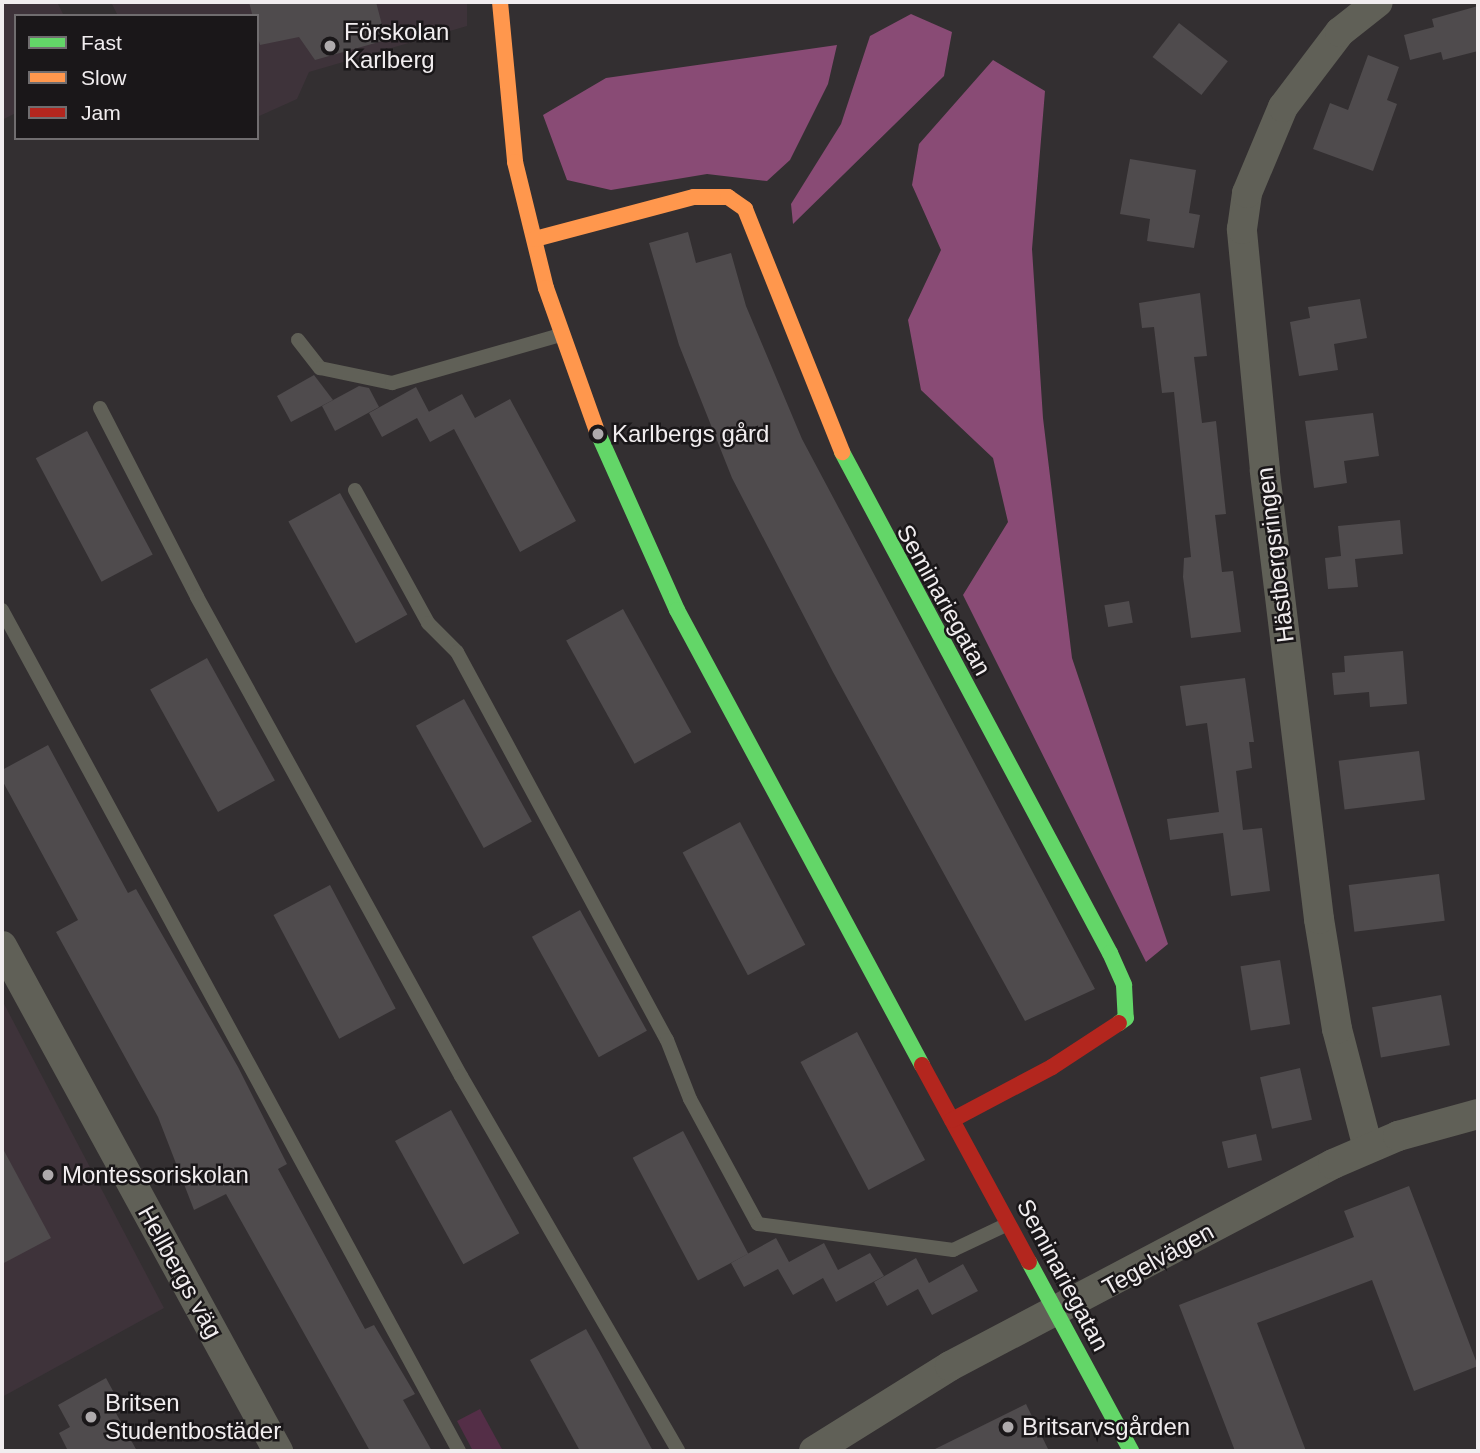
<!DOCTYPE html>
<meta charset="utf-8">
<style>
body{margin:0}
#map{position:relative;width:1480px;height:1453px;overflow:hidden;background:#332f31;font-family:Helvetica,sans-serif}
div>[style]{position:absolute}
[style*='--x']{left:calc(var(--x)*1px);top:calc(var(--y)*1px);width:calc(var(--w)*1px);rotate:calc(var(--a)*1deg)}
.built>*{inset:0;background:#3e333a}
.green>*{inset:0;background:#542e47}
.forest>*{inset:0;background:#894b75}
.building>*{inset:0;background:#4f4b4d;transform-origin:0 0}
.lane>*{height:14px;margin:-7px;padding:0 7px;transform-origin:7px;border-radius:7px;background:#606057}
.street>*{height:30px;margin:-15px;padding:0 15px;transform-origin:15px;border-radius:15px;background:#606057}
.fast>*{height:16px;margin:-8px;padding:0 8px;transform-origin:8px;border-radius:8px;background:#63d668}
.slow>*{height:16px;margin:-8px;padding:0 8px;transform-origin:8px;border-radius:8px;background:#ff974d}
.jam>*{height:16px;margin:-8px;padding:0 8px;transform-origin:8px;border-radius:8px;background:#b3261e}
.dots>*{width:19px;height:19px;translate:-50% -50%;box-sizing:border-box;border:4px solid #1a1719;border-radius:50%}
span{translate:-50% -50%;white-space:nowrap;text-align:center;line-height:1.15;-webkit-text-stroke:5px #1a1719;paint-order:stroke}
.poi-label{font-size:24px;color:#f1edef}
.left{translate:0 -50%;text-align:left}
.street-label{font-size:24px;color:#f1edef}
.frame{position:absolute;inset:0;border:4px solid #f1edef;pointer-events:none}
.legend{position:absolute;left:14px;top:14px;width:245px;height:126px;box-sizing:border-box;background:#1a1719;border:2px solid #706d6f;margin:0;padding:9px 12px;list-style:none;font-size:21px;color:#f1edef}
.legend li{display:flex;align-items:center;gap:14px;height:35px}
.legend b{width:35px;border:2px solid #706d6f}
</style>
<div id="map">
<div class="built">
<i style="clip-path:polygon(2px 2px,57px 2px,64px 16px,16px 16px,16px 113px,2px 120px)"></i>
<i style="clip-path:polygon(111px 2px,467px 2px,467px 26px,309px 72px,297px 99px,257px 117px,257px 16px,118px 16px)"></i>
<i style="clip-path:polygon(2px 1000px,164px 1308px,2px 1397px)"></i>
</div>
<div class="green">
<i style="clip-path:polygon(480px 1409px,503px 1451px,473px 1451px,457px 1421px)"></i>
</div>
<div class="forest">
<i style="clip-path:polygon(911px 14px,952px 32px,944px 76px,793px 224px,791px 204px,841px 124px,870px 36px)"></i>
<i style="clip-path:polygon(837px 45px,828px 84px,790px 160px,767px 181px,707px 174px,611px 190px,567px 180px,543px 115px,606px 78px)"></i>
<i style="clip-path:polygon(993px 60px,1045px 91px,1032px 249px,1043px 418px,1072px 658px,1168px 944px,1146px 962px,963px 595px,1008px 522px,993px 458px,921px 390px,908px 320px,941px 250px,912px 185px,919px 144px)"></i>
</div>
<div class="building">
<i style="clip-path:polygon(249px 2px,376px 2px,386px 40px,315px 60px,299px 37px,260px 45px)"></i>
<i style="clip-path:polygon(1478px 6px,1478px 51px,1443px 60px,1441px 52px,1410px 60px,1404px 35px,1434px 27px,1432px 19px)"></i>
<i style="left:1179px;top:23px;width:62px;height:43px;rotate:38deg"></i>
<i style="clip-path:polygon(1368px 55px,1399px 67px,1387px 100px,1397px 104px,1373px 171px,1313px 149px,1330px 103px,1348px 110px)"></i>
<i style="clip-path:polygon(1130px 159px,1196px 170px,1189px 213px,1200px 215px,1194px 248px,1147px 241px,1150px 219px,1120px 214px)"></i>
<i style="clip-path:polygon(688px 232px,696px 263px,731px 253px,746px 306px,802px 439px,1095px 989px,1025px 1021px,833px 672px,732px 478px,679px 345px,649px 243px)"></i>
<i style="clip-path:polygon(1200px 293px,1207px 356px,1194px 357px,1202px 423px,1216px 421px,1226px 514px,1215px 515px,1222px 572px,1233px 571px,1241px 632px,1191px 638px,1183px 577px,1184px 558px,1191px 557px,1174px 392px,1162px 393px,1154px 327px,1142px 328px,1139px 303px)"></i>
<i style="clip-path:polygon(1360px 299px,1367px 338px,1334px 344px,1338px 370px,1299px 376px,1290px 322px,1310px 318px,1308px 307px)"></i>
<i style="clip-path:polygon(314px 375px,333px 400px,291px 422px,277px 396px)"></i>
<i style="clip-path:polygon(359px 386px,369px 388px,379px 407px,335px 431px,322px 406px)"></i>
<i style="clip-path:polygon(416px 387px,429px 412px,421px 416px,462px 394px,475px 418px,510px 399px,576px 521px,520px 552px,454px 429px,430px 442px,417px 418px,382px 437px,369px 413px)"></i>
<i style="clip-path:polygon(1373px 413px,1379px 456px,1344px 461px,1347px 483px,1314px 488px,1305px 421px)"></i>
<i style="left:87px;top:431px;width:140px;height:58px;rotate:62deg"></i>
<i style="left:340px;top:493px;width:139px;height:59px;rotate:61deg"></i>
<i style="clip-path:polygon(1400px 520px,1403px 554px,1355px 559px,1358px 587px,1328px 589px,1325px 558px,1341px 556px,1338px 526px)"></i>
<i style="left:1129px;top:601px;width:22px;height:25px;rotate:80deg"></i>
<i style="left:623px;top:609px;width:141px;height:65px;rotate:61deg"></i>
<i style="clip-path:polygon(1403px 651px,1407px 704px,1370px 707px,1369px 692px,1334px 695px,1332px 673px,1345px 672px,1344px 656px)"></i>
<i style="left:207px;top:658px;width:140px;height:65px;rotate:61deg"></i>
<i style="clip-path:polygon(1245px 678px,1254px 742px,1249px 742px,1252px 768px,1236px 771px,1243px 830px,1262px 828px,1270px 891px,1231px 896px,1223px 833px,1170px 840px,1167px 819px,1219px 812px,1207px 723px,1186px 726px,1180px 686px)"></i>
<i style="left:464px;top:699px;width:140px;height:55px;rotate:61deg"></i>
<i style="clip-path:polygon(48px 745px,128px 893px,136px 889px,238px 1067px,287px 1164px,278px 1169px,365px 1329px,374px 1325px,415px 1394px,403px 1400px,432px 1451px,370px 1451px,226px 1194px,194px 1210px,158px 1117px,56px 932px,78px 920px,2px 780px,2px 770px)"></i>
<i style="left:1419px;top:751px;width:49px;height:81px;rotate:83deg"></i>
<i style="left:740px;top:822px;width:139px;height:65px;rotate:62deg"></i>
<i style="left:1439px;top:874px;width:47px;height:91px;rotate:83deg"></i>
<i style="left:330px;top:885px;width:140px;height:64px;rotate:62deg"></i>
<i style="left:580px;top:910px;width:138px;height:55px;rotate:61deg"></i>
<i style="left:1280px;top:960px;width:65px;height:40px;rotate:81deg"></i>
<i style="left:1441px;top:995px;width:51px;height:70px;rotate:80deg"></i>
<i style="left:857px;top:1032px;width:145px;height:64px;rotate:62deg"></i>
<i style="left:1300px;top:1068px;width:53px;height:41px;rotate:77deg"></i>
<i style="left:451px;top:1110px;width:141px;height:64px;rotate:61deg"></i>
<i style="left:683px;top:1131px;width:139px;height:57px;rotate:62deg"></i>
<i style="left:1256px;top:1134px;width:27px;height:35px;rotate:77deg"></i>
<i style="clip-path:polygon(2px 1147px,51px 1238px,2px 1264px)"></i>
<i style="clip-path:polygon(1409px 1186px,1478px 1366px,1414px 1391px,1372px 1280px,1257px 1323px,1306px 1451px,1235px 1451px,1179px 1305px,1354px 1237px,1344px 1211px)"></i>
<i style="clip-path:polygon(776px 1238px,789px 1262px,824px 1243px,838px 1270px,870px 1253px,884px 1276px,836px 1302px,823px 1278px,793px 1295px,778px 1269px,744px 1287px,731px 1263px)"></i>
<i style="clip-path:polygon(916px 1258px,929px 1283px,963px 1264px,978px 1291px,932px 1315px,918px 1289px,887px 1306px,874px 1282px)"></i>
<i style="clip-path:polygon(586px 1329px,599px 1352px,653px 1451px,580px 1451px,530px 1360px)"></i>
<i style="clip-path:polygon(106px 1378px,119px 1402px,112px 1406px,137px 1451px,68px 1451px,59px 1433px,70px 1427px,58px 1405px)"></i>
<i style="clip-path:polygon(1026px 1404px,1049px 1451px,931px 1451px)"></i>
</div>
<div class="lane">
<i style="--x:298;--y:340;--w:36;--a:52"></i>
<i style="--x:320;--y:368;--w:74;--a:11.8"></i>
<i style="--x:392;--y:383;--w:176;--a:-15.9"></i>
<i style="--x:100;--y:408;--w:212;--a:62.8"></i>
<i style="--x:197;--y:597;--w:547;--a:61.14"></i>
<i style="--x:461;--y:1076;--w:433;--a:59.9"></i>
<i style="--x:355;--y:490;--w:152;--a:61.2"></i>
<i style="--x:428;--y:623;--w:41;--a:45"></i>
<i style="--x:457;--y:652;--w:441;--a:61.6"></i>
<i style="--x:667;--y:1040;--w:63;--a:68.7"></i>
<i style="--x:690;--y:1099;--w:142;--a:61.5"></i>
<i style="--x:758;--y:1224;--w:197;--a:7.6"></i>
<i style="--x:953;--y:1250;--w:61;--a:-25.3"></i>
<i style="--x:2;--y:610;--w:957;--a:61.48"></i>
</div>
<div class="street">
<i style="--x:2;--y:946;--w:576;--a:61.34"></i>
<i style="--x:1368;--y:1148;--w:123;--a:-104.6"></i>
<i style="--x:1337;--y:1029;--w:111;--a:-99.3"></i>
<i style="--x:1319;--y:919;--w:452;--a:-96.9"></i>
<i style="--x:1265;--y:470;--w:242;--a:-95.5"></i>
<i style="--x:1242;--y:229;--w:36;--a:-82"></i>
<i style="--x:1247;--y:193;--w:93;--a:-67.3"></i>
<i style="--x:1283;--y:107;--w:94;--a:-52.8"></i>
<i style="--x:1340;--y:32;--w:48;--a:-38.3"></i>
<i style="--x:814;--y:1451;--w:160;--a:-32"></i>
<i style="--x:950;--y:1366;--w:433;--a:-27.8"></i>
<i style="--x:1333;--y:1164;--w:71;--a:-23.3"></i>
<i style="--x:1398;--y:1136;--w:83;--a:-15.4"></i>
</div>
<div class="fast">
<i style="--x:597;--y:431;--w:196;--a:65.9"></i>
<i style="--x:677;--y:610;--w:517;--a:61.7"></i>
<i style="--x:842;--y:452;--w:568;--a:61.86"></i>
<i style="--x:1110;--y:953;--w:35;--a:66"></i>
<i style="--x:1124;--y:985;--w:33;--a:87"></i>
<i style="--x:1126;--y:1018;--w:9;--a:144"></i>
<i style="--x:1029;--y:1262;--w:215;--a:61.6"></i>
</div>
<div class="slow">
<i style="--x:500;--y:2;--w:161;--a:84.6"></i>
<i style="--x:515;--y:162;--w:130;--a:76.2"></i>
<i style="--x:546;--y:288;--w:152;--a:70.4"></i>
<i style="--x:535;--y:239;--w:164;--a:-14.8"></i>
<i style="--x:694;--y:197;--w:34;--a:0"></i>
<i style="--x:728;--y:197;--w:21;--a:35"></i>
<i style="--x:745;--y:209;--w:262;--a:68.2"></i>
</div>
<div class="jam">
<i style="--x:922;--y:1065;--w:224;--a:61.5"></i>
<i style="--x:952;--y:1120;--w:113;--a:-27.9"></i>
<i style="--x:1052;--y:1067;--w:80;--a:-33.3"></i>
</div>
<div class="dots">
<i style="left:330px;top:46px;background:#aeaaac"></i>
<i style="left:598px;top:434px;background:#aeaaac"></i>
<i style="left:48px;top:1175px;background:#aeaaac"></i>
<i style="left:91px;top:1417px;background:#aeaaac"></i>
<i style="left:1008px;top:1427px;background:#aeaaac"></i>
</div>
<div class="poi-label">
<span class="left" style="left:344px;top:46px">Förskolan<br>Karlberg</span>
<span class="left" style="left:612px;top:434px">Karlbergs gård</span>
<span class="left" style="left:62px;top:1175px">Montessoriskolan</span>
<span class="left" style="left:105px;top:1417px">Britsen<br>Studentbostäder</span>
<span class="left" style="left:1022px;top:1427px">Britsarvsgården</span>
</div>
<div class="street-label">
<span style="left:1275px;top:555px;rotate:-97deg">Hästbergsringen</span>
<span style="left:944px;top:600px;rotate:61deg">Seminariegatan</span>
<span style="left:1158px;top:1259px;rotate:-29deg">Tegelvägen</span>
<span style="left:180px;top:1272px;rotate:61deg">Hellbergs väg</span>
<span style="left:1063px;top:1275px;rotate:62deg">Seminariegatan</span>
</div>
<div class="frame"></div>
<ul class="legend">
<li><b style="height:9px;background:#63d668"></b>Fast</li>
<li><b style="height:9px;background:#ff974d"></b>Slow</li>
<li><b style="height:9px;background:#b3261e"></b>Jam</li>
</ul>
</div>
